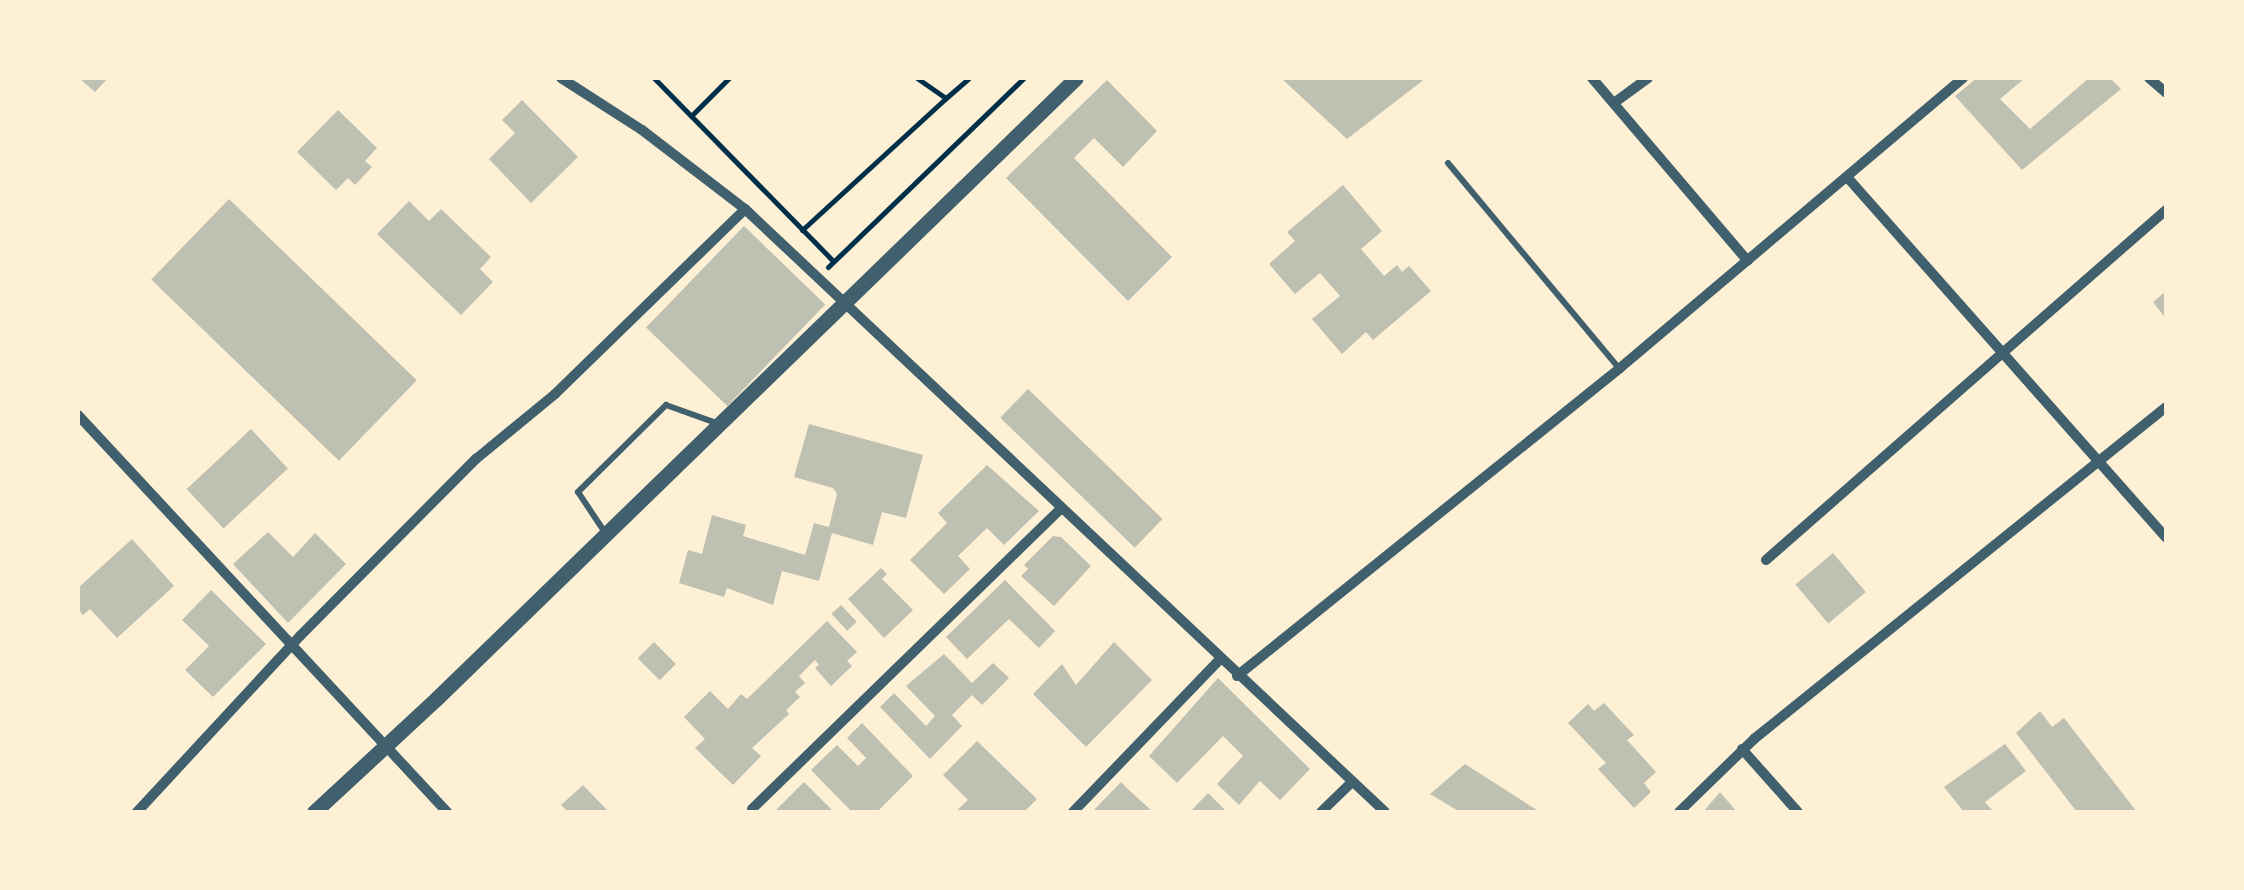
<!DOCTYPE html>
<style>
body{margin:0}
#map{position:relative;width:2244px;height:890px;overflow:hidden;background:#fdf0d5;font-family:"IBM Plex Sans",sans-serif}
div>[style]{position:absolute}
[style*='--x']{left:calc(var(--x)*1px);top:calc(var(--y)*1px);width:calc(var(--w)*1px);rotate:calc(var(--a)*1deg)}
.building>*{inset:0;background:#bec0b2;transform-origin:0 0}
.path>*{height:5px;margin:-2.5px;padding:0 2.5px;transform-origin:2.5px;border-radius:2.5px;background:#003049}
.service>*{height:6px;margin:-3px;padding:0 3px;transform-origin:3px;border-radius:3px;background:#3f606c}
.minor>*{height:10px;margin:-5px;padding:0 5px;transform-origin:5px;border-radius:5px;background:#3f606c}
.tertiary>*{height:15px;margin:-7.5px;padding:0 7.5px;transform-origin:7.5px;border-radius:7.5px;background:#3f606c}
span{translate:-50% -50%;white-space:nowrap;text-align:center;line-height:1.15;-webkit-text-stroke:10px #fdf0d5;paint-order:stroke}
.frame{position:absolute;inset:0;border:80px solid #fdf0d5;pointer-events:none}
</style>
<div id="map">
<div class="building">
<i style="clip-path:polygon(79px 78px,108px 78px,95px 92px)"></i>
<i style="clip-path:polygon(1281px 78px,1426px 78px,1347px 139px)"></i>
<i style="clip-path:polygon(1977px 78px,2025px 78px,2000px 99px,2030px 129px,2089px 78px,2110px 78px,2121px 89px,2022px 170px,1955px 96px)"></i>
<i style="clip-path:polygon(1107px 80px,1157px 131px,1123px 167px,1094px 138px,1074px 158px,1172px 257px,1128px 301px,1006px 178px)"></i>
<i style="clip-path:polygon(522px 100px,578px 157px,531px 203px,489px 159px,515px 133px,502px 120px)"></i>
<i style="clip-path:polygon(338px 110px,377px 148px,365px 161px,372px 167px,355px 185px,348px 178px,336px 190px,297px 152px)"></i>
<i style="clip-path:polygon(1343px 185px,1382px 231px,1361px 249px,1384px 276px,1397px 265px,1402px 272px,1409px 266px,1431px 291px,1373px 340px,1366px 332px,1342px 354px,1312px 319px,1340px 296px,1320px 273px,1295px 294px,1269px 264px,1295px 241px,1287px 232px)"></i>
<i style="left:229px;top:199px;width:261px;height:112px;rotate:44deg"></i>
<i style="clip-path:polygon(409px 201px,429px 221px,441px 209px,491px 257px,480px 269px,493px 282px,461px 315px,377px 234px)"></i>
<i style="left:744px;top:226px;width:113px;height:141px;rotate:44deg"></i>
<i style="clip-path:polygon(2166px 291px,2166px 319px,2153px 302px)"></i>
<i style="left:1028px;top:389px;width:187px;height:40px;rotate:44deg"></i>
<i style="clip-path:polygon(809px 424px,923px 455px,906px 518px,882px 512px,873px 545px,832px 533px,819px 581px,782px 571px,773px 605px,727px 588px,724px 597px,679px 583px,688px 550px,702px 554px,712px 515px,746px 525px,743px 536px,805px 555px,814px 523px,829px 527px,837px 494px,833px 488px,794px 477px)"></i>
<i style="left:251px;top:429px;width:54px;height:88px;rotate:47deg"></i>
<i style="clip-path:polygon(987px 465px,1039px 511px,1004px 545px,987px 528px,958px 556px,970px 569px,944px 594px,910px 560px,947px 523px,938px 513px)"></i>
<i style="clip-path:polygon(268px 532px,293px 557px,315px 533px,346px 564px,288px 623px,233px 564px)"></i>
<i style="clip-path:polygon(1053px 536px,1061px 537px,1091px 566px,1054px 606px,1021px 576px,1028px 569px,1024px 565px)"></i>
<i style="clip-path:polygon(132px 539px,174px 586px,117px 638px,90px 609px,83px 615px,78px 609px,78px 588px)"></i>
<i style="left:1833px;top:553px;width:51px;height:49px;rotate:50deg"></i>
<i style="clip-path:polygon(881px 568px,887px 574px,882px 579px,913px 610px,884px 638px,848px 599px)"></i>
<i style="clip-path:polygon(1005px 580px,1055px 631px,1039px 648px,1009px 619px,967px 659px,946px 637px)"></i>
<i style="clip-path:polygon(211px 590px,266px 644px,213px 697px,185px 670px,209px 646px,182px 620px)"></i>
<i style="left:841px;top:605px;width:23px;height:13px;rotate:47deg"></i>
<i style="clip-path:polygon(827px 621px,857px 652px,847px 661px,852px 666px,831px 686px,815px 668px,819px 665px,815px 660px,799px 676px,805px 683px,795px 692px,800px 697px,786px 710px,789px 714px,752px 748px,761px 756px,733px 785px,695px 748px,705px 739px,684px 717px,710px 691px,728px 709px,741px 694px,747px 699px)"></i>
<i style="left:654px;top:642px;width:31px;height:23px;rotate:45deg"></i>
<i style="clip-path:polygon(1114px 642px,1152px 680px,1086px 747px,1033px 694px,1062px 664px,1076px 685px)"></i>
<i style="clip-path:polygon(944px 654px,972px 683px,993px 663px,1009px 678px,982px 705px,972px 695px,952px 715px,962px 726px,930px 759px,880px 707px,894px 693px,926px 726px,935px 716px,906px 686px)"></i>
<i style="clip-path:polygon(1218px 678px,1310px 769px,1280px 800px,1260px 781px,1239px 805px,1217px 784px,1243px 756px,1223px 736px,1177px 783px,1149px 756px)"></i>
<i style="clip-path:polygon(1604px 703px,1634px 735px,1627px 740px,1656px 772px,1644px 783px,1651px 792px,1634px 808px,1598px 769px,1606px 763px,1568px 723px,1588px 704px,1594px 711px)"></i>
<i style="clip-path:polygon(2040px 711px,2052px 727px,2064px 718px,2137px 812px,2077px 812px,2016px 733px)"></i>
<i style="clip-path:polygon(862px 723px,913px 776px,877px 812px,852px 812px,811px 770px,837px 745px,858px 766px,866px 758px,847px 738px)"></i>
<i style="clip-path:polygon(977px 741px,1037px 799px,1024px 812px,955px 812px,968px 800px,943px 775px)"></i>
<i style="clip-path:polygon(2005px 744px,2026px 771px,1985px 802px,1994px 812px,1964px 812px,1944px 787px)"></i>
<i style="clip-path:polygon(1465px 764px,1540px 812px,1460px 812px,1430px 794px)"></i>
<i style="clip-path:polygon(804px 782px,834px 812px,774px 812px)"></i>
<i style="clip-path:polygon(1121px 782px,1130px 791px,1153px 812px,1092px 812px)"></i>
<i style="clip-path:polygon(583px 785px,609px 812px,568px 812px,561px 805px)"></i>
<i style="clip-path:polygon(1720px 792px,1737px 812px,1703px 812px)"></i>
<i style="clip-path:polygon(1208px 793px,1227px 812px,1190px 812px)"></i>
</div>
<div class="path">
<i style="--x:654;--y:78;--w:256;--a:45.6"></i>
<i style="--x:917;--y:78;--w:35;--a:35"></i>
<i style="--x:946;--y:98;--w:30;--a:-41"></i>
<i style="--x:691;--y:116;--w:54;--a:-45"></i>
<i style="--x:802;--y:230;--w:195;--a:-42.5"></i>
<i style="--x:828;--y:267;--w:272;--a:-44"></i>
</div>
<div class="service">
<i style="--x:1448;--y:163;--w:267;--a:50.2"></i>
<i style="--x:604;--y:531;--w:47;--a:-123.7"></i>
<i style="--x:578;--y:492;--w:124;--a:-44.7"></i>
<i style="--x:666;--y:405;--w:56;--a:19.7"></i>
</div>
<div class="minor">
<i style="--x:561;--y:78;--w:96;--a:32.7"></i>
<i style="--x:642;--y:130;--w:130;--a:37.5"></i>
<i style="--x:745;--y:209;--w:879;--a:43.29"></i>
<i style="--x:1592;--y:78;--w:240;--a:49.6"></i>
<i style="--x:2149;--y:78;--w:23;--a:41"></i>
<i style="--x:1614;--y:103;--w:42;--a:-36.3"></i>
<i style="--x:1847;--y:177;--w:481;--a:48.5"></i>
<i style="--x:78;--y:415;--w:542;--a:47.09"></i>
<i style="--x:1766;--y:560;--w:532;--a:-41.19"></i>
<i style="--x:1237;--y:676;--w:491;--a:-38.8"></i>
<i style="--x:1620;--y:368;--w:449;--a:-40.2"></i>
<i style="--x:1742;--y:749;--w:84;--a:48.4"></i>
<i style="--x:752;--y:809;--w:431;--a:-44.2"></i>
<i style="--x:137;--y:812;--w:240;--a:-47.2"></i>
<i style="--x:300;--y:636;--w:250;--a:-45.2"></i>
<i style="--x:476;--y:459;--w:102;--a:-39.4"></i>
<i style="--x:555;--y:394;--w:265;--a:-44.2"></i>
<i style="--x:1073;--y:812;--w:212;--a:-46.1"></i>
<i style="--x:1321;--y:812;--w:40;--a:-44"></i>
<i style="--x:1679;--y:812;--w:105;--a:-44.2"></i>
<i style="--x:1754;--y:739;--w:529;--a:-38.86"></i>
</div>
<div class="tertiary">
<i style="--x:314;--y:812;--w:168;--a:-42.8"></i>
<i style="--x:437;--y:698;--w:890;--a:-44.14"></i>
</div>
<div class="frame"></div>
</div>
